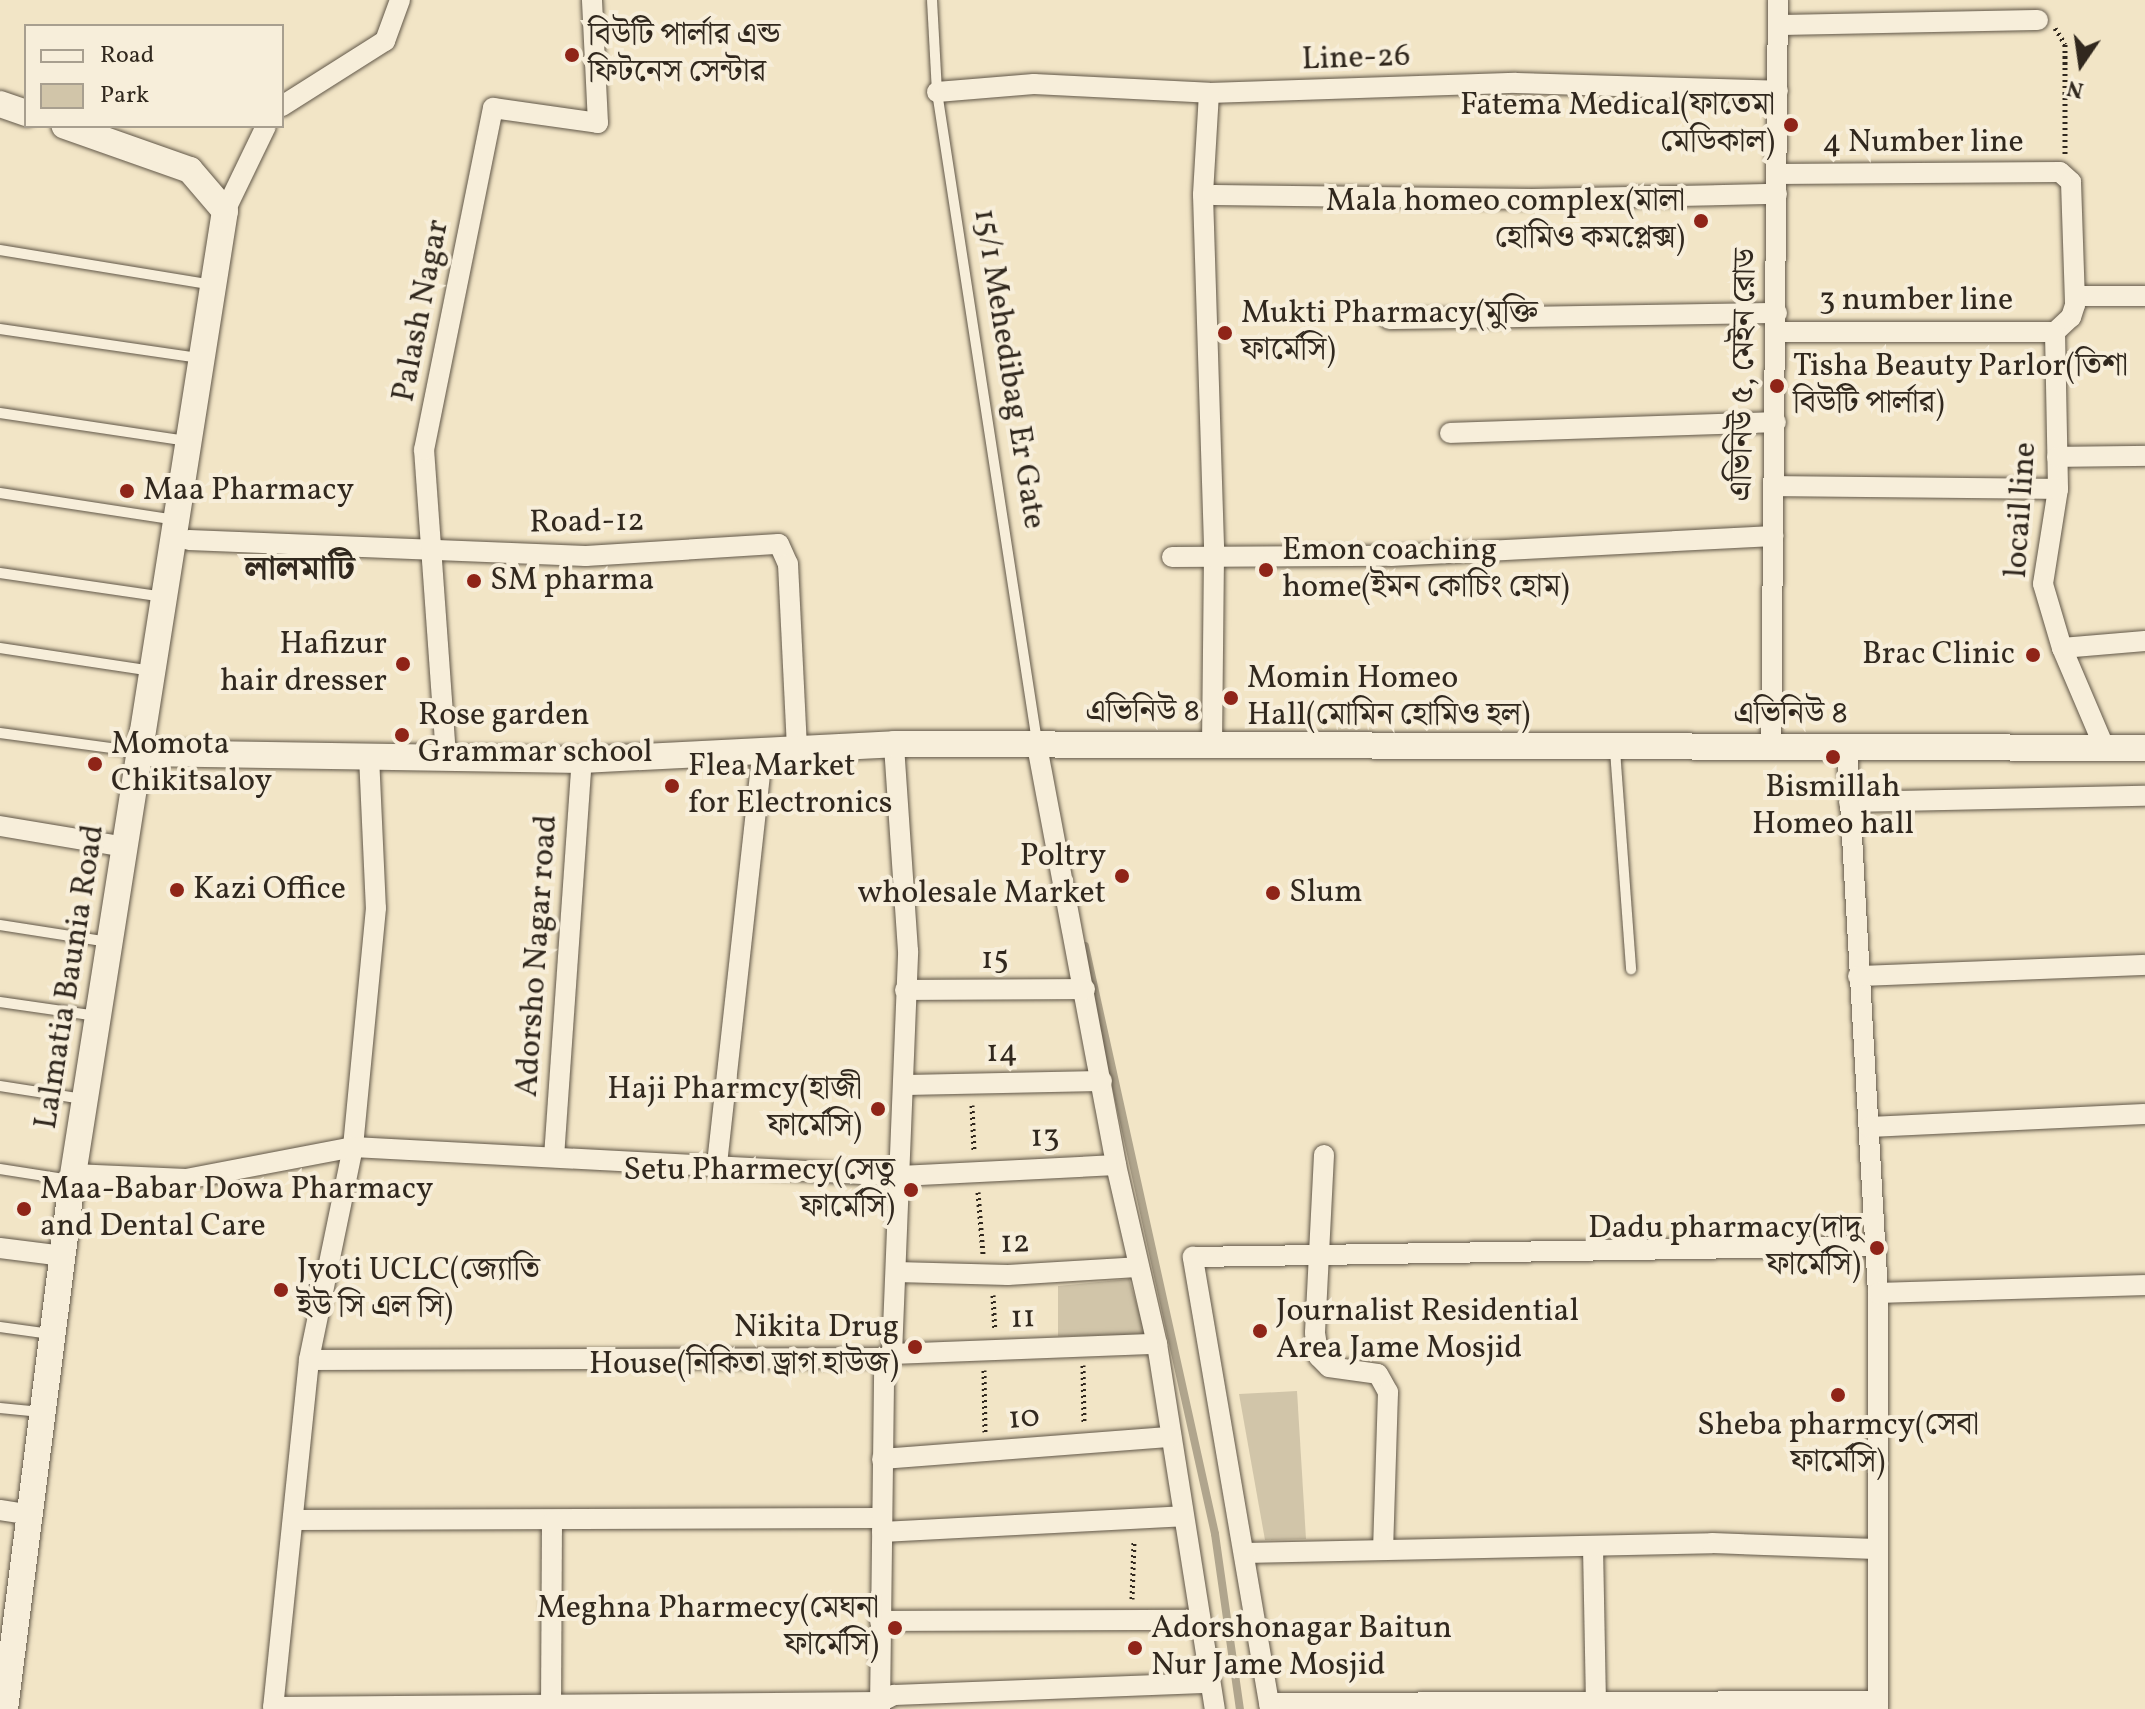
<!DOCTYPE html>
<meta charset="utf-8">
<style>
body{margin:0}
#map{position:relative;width:2145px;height:1709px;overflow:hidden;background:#f2e5c6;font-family:Vollkorn,"Noto Serif Bengali",serif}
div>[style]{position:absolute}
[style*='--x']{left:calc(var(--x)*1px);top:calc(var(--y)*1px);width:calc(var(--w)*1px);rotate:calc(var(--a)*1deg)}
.green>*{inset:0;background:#d1c5a9}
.stream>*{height:8px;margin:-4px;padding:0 4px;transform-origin:4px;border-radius:4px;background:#b0a58d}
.path>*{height:5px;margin-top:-2.5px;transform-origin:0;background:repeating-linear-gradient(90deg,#31281e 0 2px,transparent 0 6px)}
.roads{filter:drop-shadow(0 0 2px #615748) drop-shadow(0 0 2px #615748)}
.service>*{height:10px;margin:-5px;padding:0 5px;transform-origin:5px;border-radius:5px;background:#f7eeda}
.minor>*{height:20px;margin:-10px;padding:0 10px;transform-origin:10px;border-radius:10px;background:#f7eeda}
.tertiary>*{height:26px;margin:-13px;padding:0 13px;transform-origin:13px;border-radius:13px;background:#f7eeda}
.dots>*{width:22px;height:22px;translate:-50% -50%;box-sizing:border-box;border:4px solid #f7eeda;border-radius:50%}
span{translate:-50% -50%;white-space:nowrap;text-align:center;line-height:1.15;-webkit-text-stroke:8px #f7eeda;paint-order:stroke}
.poi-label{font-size:32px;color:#31281e}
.left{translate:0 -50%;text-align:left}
.right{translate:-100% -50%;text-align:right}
.street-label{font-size:32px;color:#31281e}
.neighbourhood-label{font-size:34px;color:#31281e;font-weight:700}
.legend{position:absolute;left:24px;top:24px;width:260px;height:104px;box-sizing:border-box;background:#f7eeda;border:2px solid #a89f8f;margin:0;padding:10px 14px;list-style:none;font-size:24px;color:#31281e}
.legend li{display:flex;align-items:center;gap:16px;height:40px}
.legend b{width:40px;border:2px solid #a89f8f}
.north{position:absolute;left:2041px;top:24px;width:80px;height:80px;-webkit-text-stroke:6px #f7eeda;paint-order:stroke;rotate:193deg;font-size:22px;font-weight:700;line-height:32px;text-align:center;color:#31281e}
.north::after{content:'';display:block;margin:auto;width:28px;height:36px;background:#31281e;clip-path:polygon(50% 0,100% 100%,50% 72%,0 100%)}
</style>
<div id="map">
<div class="green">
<i style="clip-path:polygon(1129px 1279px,1146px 1335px,1058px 1336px,1058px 1286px)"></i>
<i style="clip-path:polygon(1297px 1391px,1306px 1539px,1265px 1540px,1239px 1394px)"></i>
</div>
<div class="stream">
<i style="--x:1085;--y:946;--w:602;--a:77.53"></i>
<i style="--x:1215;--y:1534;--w:177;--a:81.9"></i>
</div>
<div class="path">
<i style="--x:2055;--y:28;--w:19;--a:58"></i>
<i style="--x:2065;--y:44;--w:110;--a:90"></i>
<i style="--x:972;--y:1105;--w:46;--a:87.5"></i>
<i style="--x:978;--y:1192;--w:62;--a:85.4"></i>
<i style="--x:993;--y:1295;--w:34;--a:87"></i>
<i style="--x:1083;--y:1365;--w:58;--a:89"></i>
<i style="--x:984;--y:1370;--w:62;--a:89.1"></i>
<i style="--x:1132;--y:1599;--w:58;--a:-88"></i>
</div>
<div class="roads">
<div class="service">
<i style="--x:932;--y:0;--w:92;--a:86.9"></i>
<i style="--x:937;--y:92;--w:658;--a:81.25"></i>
<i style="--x:0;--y:250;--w:217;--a:9.3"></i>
<i style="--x:0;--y:329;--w:202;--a:8.3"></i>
<i style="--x:0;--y:413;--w:190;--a:8.5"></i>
<i style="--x:0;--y:493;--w:179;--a:8.7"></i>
<i style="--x:0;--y:573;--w:166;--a:8.3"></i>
<i style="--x:0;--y:648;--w:154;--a:8.6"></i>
<i style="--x:0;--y:733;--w:141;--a:7.7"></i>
<i style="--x:1615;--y:750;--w:220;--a:85.8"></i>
<i style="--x:0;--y:925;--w:110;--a:8.9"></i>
<i style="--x:0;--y:1002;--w:98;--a:8.2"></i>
<i style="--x:0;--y:1086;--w:84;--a:8.9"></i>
<i style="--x:0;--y:1169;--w:71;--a:8.9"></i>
<i style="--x:0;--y:1327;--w:51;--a:7.8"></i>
<i style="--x:0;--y:1408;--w:41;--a:5.6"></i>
</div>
<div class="minor">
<i style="--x:1779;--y:25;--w:259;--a:-1.1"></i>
<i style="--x:937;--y:92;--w:97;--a:-4.7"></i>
<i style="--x:1034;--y:84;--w:175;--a:2.9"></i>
<i style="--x:1209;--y:93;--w:307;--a:-1.9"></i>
<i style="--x:1516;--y:83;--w:262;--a:1.7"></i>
<i style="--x:1209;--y:93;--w:102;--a:93.4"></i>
<i style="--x:1203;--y:195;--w:360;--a:88.2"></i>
<i style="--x:1214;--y:555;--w:193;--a:90.6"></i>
<i style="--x:282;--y:106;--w:122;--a:-32.3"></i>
<i style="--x:385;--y:41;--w:44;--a:-69.9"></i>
<i style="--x:1776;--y:174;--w:284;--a:-0.4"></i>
<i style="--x:2060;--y:172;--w:15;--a:42"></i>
<i style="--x:2071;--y:182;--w:123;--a:88.1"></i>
<i style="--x:2075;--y:305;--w:13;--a:108"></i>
<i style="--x:2071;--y:317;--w:22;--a:137"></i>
<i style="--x:2055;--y:332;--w:157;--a:88.9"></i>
<i style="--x:2058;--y:489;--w:96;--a:99"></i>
<i style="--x:2043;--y:584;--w:67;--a:73.5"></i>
<i style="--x:2062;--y:648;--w:110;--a:66.9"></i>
<i style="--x:1214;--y:195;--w:318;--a:0.7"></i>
<i style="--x:1532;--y:199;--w:245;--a:-1.2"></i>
<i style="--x:225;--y:211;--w:94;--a:-64.2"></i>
<i style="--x:2075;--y:296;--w:70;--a:0"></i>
<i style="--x:1389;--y:319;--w:388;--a:-0.9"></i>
<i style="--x:1776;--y:332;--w:279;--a:0"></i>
<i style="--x:1450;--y:433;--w:326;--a:-1.9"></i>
<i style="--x:2057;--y:457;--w:88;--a:-0.7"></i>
<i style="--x:1775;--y:486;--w:283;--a:0.6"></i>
<i style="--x:189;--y:540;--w:397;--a:2.3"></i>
<i style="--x:586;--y:556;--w:193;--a:-3.6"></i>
<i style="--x:779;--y:544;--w:22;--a:66"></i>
<i style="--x:788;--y:564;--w:184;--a:87.2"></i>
<i style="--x:1172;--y:557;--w:219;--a:-0.3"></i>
<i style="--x:1391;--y:556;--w:383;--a:-3"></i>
<i style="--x:2062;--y:648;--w:83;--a:-4.8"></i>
<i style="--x:1037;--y:746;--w:426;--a:79.3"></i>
<i style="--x:1116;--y:1165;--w:184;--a:77.1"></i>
<i style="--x:1157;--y:1344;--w:370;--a:81"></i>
<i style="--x:1847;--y:749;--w:545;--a:86.74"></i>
<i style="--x:1878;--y:1293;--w:416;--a:90"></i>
<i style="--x:1771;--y:750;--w:750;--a:-89.47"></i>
<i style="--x:369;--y:756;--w:152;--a:87.4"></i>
<i style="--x:376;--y:908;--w:240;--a:95.5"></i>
<i style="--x:353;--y:1147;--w:217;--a:101.7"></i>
<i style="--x:309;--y:1360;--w:349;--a:95.9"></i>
<i style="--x:273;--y:1707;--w:607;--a:-0.47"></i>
<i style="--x:880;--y:1702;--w:16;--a:-27"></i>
<i style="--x:894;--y:1695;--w:316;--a:-2.2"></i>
<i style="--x:446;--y:756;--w:307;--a:-94.1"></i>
<i style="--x:424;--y:450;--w:349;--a:-78.6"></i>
<i style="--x:493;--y:108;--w:106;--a:8.1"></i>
<i style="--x:598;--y:123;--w:123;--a:-92.8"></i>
<i style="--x:1849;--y:802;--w:296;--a:-1.2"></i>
<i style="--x:0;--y:826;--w:128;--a:9.5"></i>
<i style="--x:1858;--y:976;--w:287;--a:-2.2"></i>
<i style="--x:905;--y:990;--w:180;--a:-0.3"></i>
<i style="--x:904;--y:1085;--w:198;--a:-1.2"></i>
<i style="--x:1869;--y:1127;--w:276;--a:-2.7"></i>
<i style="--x:1324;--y:1155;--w:178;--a:92.9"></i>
<i style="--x:1315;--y:1333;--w:24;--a:81"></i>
<i style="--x:1319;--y:1357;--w:14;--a:45"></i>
<i style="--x:1329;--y:1367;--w:49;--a:8.1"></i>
<i style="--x:1378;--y:1374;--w:21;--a:61"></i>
<i style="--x:1388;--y:1392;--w:156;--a:91.8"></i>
<i style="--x:554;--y:1157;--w:398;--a:-86"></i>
<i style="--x:717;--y:1164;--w:418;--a:-83.7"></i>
<i style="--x:73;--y:1174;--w:113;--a:2.5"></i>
<i style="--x:186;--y:1179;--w:170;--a:-10.8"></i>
<i style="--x:353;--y:1147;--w:548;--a:3.03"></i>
<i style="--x:900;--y:1176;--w:216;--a:-2.9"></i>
<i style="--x:0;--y:1248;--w:64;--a:7.2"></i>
<i style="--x:896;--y:1272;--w:112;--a:1.5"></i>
<i style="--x:1008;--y:1275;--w:129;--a:-3.5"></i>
<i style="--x:1878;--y:1293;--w:267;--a:-1.7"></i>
<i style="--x:892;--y:1354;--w:265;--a:-2.2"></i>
<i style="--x:309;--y:1360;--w:575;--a:-0.2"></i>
<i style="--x:882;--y:1459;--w:290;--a:-4.4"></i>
<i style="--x:0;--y:1510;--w:30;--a:9"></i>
<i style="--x:295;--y:1520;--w:587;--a:-0.2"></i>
<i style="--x:882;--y:1532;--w:301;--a:-3"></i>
<i style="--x:1593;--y:1547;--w:162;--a:88.9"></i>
<i style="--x:1244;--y:1553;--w:468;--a:-1.2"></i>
<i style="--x:1712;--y:1543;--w:164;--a:2.1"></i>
<i style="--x:880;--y:1621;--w:319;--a:-0.2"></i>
<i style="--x:1269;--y:1703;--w:609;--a:-0.19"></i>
<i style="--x:551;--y:1709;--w:186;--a:-89.7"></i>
<i style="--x:880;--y:1709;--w:351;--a:-89.3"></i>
<i style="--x:884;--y:1358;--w:9;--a:-27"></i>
<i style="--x:892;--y:1354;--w:403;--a:-87.7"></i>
<i style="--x:908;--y:951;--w:207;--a:-93.9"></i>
<i style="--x:1270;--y:1709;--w:459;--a:-99.7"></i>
<i style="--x:1193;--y:1257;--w:681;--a:-0.93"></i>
</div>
<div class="tertiary">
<i style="--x:0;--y:104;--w:28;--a:19"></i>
<i style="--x:142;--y:753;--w:440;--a:0.9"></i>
<i style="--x:582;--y:760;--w:312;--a:-2.9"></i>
<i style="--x:894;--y:744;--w:1251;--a:0.18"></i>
<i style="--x:5;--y:1709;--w:532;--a:-82.77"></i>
<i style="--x:72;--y:1181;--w:982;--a:-81.04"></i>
<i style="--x:225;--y:211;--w:54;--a:-130.5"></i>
<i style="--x:190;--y:170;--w:133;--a:-160.6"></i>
</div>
</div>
<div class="dots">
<i style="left:572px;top:55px;background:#8f2418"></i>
<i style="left:1791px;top:125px;background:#8f2418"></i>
<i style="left:1701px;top:221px;background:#8f2418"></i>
<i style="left:1225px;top:333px;background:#8f2418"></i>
<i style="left:1777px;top:386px;background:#8f2418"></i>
<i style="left:127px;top:491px;background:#8f2418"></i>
<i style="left:1266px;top:570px;background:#8f2418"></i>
<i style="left:474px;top:581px;background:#8f2418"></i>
<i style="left:2033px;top:655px;background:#8f2418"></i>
<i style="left:403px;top:664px;background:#8f2418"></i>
<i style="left:1231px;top:698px;background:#8f2418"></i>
<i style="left:402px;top:735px;background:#8f2418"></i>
<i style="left:1833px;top:757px;background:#8f2418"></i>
<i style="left:95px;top:764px;background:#8f2418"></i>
<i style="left:672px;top:786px;background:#8f2418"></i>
<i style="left:1122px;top:876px;background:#8f2418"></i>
<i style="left:177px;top:890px;background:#8f2418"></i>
<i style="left:1273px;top:893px;background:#8f2418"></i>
<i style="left:878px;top:1109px;background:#8f2418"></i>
<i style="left:911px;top:1190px;background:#8f2418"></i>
<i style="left:24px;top:1209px;background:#8f2418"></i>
<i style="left:1877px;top:1248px;background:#8f2418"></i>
<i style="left:281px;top:1290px;background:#8f2418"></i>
<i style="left:1260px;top:1331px;background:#8f2418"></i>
<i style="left:915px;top:1347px;background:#8f2418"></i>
<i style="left:1838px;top:1395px;background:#8f2418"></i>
<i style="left:895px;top:1628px;background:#8f2418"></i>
<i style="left:1135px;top:1648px;background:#8f2418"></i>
</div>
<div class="poi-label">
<span class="left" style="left:588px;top:55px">বিউটি পার্লার এন্ড<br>ফিটনেস সেন্টার</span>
<span class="right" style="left:1775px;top:125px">Fatema Medical(ফাতেমা<br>মেডিকাল)</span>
<span class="right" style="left:1685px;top:221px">Mala homeo complex(মালা<br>হোমিও কমপ্লেক্স)</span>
<span class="left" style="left:1241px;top:333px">Mukti Pharmacy(মুক্তি<br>ফার্মেসি)</span>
<span class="left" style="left:1793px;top:386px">Tisha Beauty Parlor(তিশা<br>বিউটি পার্লার)</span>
<span class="left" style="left:143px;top:491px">Maa Pharmacy</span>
<span class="left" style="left:1282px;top:570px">Emon coaching<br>home(ইমন কোচিং হোম)</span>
<span class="left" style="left:490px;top:581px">SM pharma</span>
<span class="right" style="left:387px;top:664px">Hafizur<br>hair dresser</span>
<span class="right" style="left:2015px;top:655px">Brac Clinic</span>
<span class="left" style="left:1247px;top:698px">Momin Homeo<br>Hall(মোমিন হোমিও হল)</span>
<span class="left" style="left:418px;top:735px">Rose garden<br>Grammar school</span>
<span class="left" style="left:111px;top:764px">Momota<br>Chikitsaloy</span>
<span class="left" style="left:688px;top:786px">Flea Market<br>for Electronics</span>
<span style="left:1833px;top:807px">Bismillah<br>Homeo hall</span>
<span class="right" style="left:1106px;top:876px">Poltry<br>wholesale Market</span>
<span class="left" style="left:193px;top:890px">Kazi Office</span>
<span class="left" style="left:1289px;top:893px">Slum</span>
<span class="right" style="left:862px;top:1109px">Haji Pharmcy(হাজী<br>ফার্মেসি)</span>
<span class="right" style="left:895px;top:1190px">Setu Pharmecy(সেতু<br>ফার্মেসি)</span>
<span class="left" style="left:40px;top:1209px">Maa-Babar Dowa Pharmacy<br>and Dental Care</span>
<span class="right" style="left:1861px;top:1248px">Dadu pharmacy(দাদু<br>ফার্মেসি)</span>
<span class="left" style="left:297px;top:1290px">Jyoti UCLC(জ্যোতি<br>ইউ সি এল সি)</span>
<span class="left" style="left:1276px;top:1331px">Journalist Residential<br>Area Jame Mosjid</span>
<span class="right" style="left:899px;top:1347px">Nikita Drug<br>House(নিকিতা ড্রাগ হাউজ)</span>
<span style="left:1838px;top:1445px">Sheba pharmcy(সেবা<br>ফার্মেসি)</span>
<span class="right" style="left:879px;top:1628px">Meghna Pharmecy(মেঘনা<br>ফার্মেসি)</span>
<span class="left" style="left:1151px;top:1648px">Adorshonagar Baitun<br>Nur Jame Mosjid</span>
</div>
<div class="street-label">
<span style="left:1356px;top:59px;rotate:-2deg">Line-26</span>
<span style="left:1923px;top:143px">4 Number line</span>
<span style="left:1916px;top:301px">3 number line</span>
<span style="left:422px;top:311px;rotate:-79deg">Palash Nagar</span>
<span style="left:1008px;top:369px;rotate:81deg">15/1 Mehedibag Er Gate</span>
<span style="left:1745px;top:375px;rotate:-89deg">এভিনিউ ৫, মেইন রোড</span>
<span style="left:2022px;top:510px;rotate:-86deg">locail line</span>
<span style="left:587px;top:523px;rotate:-1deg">Road-12</span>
<span style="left:1143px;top:713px">এভিনিউ ৪</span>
<span style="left:1791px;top:715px">এভিনিউ ৪</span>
<span style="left:538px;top:956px;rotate:-86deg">Adorsho Nagar road</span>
<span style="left:995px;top:960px">15</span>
<span style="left:71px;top:977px;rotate:-81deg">Lalmatia Baunia Road</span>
<span style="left:1002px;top:1053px;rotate:-1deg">14</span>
<span style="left:1045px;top:1138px;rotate:-2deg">13</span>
<span style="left:1015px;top:1244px;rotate:-2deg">12</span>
<span style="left:1023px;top:1319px;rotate:-2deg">11</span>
<span style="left:1024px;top:1419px;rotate:-5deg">10</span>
</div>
<div class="neighbourhood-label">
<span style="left:300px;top:571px">লালমাটি</span>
</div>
<ul class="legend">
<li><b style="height:10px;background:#f7eeda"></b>Road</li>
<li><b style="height:22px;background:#d1c5a9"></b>Park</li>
</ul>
<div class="north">N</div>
</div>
